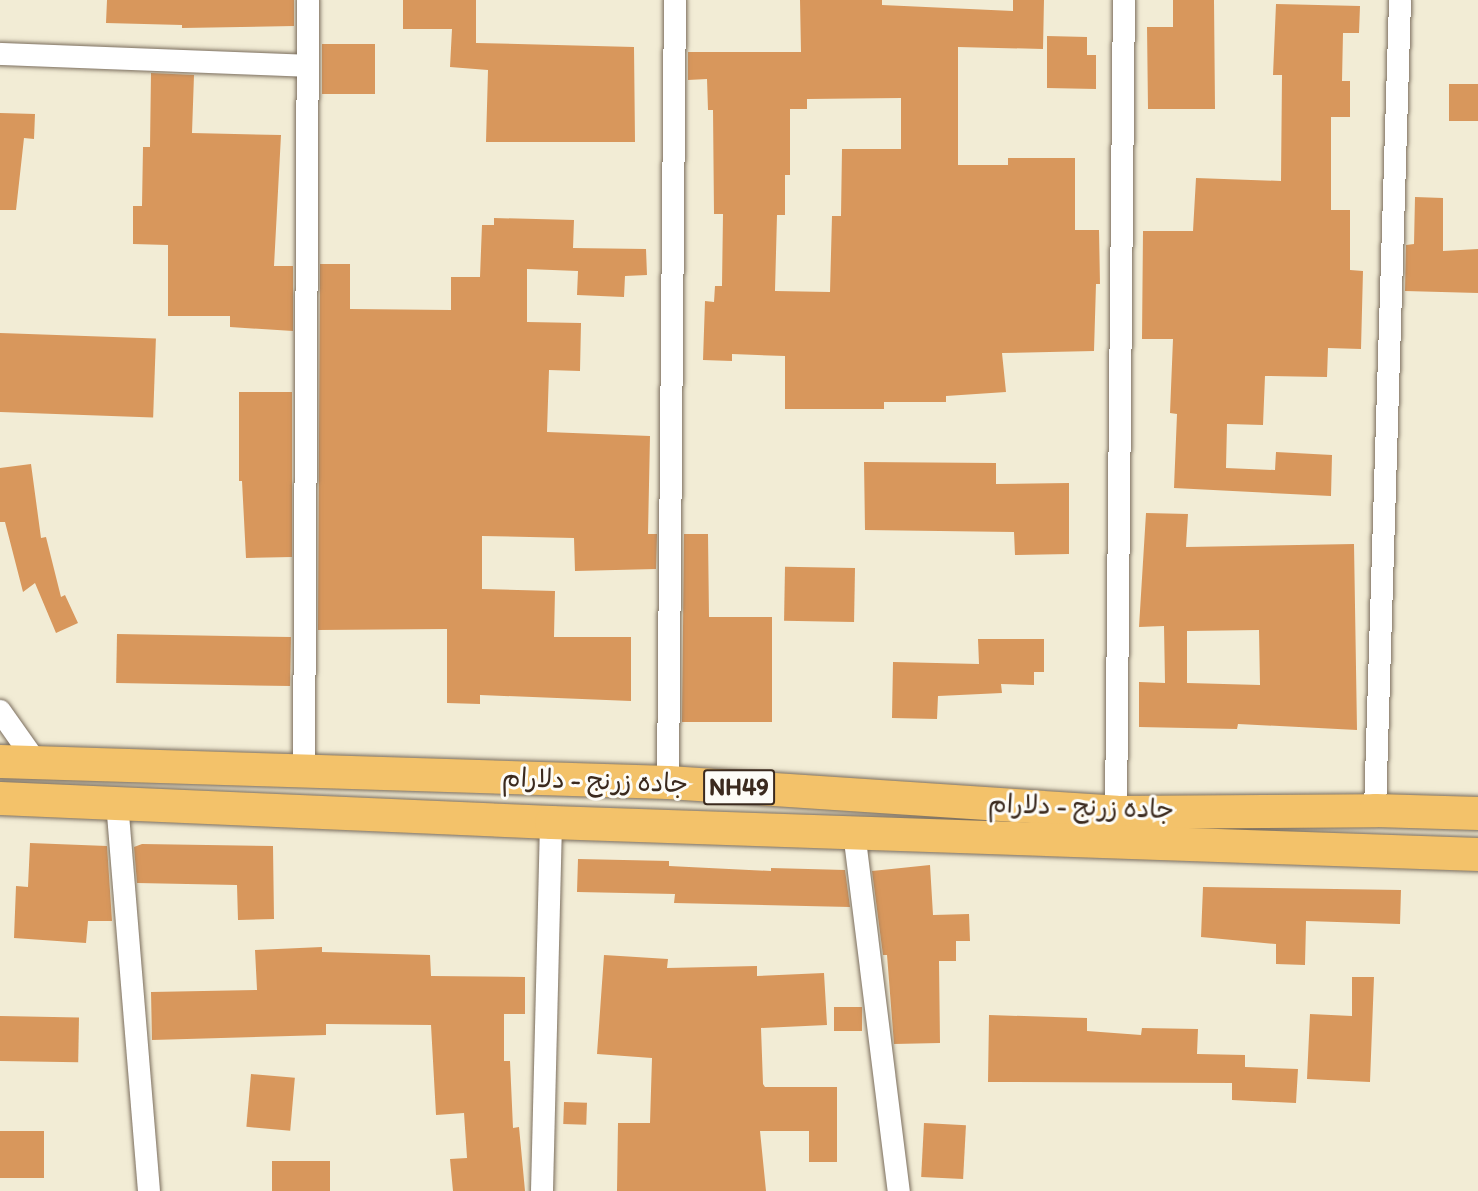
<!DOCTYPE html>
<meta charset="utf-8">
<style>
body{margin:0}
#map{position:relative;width:1478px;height:1191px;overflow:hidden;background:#f2ecd5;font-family:Itim,"Playpen Sans Arabic",sans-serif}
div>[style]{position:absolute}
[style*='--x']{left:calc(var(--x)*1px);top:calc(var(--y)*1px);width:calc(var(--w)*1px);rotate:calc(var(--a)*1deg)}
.building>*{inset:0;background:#d8975c;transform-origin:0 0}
.roads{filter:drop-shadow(0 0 2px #7b6e5e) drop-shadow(0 0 2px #7b6e5e)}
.minor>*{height:22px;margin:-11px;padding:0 11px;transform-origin:11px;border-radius:11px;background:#fff}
.trunk>*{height:33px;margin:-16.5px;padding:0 16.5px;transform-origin:16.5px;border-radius:16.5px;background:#f3c26a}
span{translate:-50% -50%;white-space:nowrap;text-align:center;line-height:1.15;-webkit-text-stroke:6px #fdfcf7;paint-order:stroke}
.shield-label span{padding:2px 4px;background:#fdfcf7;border:2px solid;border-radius:4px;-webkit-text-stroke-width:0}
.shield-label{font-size:24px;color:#3b2a1e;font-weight:700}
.street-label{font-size:26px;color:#3b2a1e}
</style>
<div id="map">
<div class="building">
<i style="clip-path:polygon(107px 0,294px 0,294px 26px,182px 28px,182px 25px,106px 23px)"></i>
<i style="clip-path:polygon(403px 0,476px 0,476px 43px,634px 47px,635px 142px,486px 142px,488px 70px,450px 67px,452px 29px,403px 29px)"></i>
<i style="clip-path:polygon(evenodd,800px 0,882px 0,882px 5px,1013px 11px,1013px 0,1044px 0,1043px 49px,958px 47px,958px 165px,1008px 165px,1008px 158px,1075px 158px,1075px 230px,1099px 230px,1100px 284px,1096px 284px,1094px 351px,1002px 353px,1006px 392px,946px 396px,946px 402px,884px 402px,884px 409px,785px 409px,785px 356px,732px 354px,732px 361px,703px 360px,705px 301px,714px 302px,715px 286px,722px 286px,723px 214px,714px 214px,713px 110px,708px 110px,707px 79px,688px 80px,688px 52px,801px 52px,800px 0,901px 98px,901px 149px,842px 149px,841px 216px,832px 216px,830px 292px,775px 291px,777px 215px,785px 215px,785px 175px,790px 175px,790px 109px,807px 109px,807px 99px,901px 98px)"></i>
<i style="clip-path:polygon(1173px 0,1214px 0,1215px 109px,1148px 109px,1147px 27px,1173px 27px)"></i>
<i style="clip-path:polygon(1276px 4px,1360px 6px,1359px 33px,1343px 33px,1342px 81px,1350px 81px,1350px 117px,1331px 117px,1331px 210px,1350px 210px,1350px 270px,1363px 271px,1361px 349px,1328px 348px,1327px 377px,1265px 376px,1263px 425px,1227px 424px,1226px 468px,1275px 470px,1276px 452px,1332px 455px,1331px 496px,1174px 488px,1177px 414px,1170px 413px,1173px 339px,1142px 339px,1143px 231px,1193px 231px,1196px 178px,1281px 181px,1282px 75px,1273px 75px)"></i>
<i style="clip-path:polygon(1047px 36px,1087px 37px,1087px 55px,1096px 55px,1096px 89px,1047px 88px)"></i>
<i style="left:322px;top:44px;width:53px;height:50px"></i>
<i style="clip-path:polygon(151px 73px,194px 75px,192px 133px,281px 135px,274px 266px,293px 266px,293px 331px,230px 327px,230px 316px,168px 316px,168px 245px,133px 244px,133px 206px,142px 206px,143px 147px,150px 147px)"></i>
<i style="left:1449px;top:84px;width:29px;height:37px"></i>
<i style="clip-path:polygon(0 113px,35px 114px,34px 139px,24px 138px,16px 210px,0 210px)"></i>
<i style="clip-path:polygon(1415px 197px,1443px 198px,1443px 251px,1478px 249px,1478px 293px,1405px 291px,1406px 245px,1414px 244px)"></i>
<i style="clip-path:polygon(494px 218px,574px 220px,573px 248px,646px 249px,647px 275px,625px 276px,624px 297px,577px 295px,578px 271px,527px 269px,527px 322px,581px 323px,580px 371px,549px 370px,547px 432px,650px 436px,648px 534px,657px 534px,656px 569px,575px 571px,574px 538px,482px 536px,482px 589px,555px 591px,554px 637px,631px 637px,631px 701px,480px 695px,480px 704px,447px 703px,447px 629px,318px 630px,320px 264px,350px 264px,350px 309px,451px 310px,451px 277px,480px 277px,482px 225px,494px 225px)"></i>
<i style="left:0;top:333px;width:156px;height:79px;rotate:2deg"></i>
<i style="clip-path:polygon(239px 392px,292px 392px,292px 557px,246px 558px,242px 481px,239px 481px)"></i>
<i style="clip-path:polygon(864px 462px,996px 463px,996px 484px,1069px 483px,1069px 554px,1015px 555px,1014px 532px,865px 530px)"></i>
<i style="clip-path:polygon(31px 464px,41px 538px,46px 537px,61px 597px,65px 595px,78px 623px,56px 633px,35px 583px,23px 592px,5px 522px,0 522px,0 468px)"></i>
<i style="clip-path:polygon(evenodd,1146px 513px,1188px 514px,1186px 547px,1354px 544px,1357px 730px,1238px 724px,1237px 729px,1139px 727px,1139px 682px,1165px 683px,1164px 626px,1139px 627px,1146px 513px,1259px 630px,1260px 685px,1187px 683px,1187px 631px,1259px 630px)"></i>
<i style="clip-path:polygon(684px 534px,708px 534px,709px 617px,772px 617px,772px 722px,682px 722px)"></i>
<i style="left:855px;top:568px;width:54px;height:70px;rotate:91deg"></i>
<i style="left:117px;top:634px;width:174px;height:49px;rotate:1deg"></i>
<i style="clip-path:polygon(978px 639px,1044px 639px,1044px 672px,1034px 672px,1034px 685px,1001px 684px,1002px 693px,938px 696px,937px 719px,892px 718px,893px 662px,979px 664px)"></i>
<i style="clip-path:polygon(30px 843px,107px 846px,112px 921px,88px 921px,86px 943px,14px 938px,16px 886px,28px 887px)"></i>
<i style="clip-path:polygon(142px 844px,273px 846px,274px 919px,238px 920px,237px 885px,137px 883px,134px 847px)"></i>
<i style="clip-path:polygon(578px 859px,669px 861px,669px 866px,771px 871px,771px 868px,845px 870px,850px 907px,674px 903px,675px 894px,577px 892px)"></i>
<i style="clip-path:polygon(930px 865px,933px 915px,969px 914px,970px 941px,956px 941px,956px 961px,939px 961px,940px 1043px,894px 1044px,887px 955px,883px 955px,872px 871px)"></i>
<i style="clip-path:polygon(1203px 887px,1401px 890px,1400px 924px,1306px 921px,1305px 965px,1276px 964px,1276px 944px,1201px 937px)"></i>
<i style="clip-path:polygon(322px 947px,322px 952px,430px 955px,431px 976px,525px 977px,525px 1014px,504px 1014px,504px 1061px,510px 1061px,513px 1128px,519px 1127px,525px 1191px,453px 1191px,450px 1159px,467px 1158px,464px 1113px,436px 1115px,431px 1025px,326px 1024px,326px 1035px,152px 1040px,151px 992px,257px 990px,255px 950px)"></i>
<i style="clip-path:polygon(604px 955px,668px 959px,667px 968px,757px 966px,757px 976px,824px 973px,827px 1025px,761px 1028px,763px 1084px,765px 1087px,837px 1087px,837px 1162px,809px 1162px,809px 1131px,760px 1131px,766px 1191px,617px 1191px,618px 1123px,650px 1123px,652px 1058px,597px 1054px)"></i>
<i style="clip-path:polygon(1352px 977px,1374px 977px,1370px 1082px,1307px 1079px,1310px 1014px,1352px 1016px)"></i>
<i style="left:834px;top:1007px;width:28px;height:24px"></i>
<i style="clip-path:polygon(989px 1015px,1087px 1018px,1087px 1031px,1141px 1035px,1142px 1028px,1198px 1029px,1197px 1054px,1245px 1055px,1245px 1067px,1298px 1069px,1296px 1103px,1232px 1100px,1232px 1083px,988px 1082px)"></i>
<i style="left:0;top:1016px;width:79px;height:45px;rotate:1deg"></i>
<i style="left:251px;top:1074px;width:44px;height:53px;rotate:5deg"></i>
<i style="left:564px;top:1102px;width:23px;height:22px;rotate:2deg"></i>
<i style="left:924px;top:1123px;width:42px;height:54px;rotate:3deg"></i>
<i style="left:0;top:1131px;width:44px;height:47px"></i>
<i style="left:272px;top:1161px;width:58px;height:30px"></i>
</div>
<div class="roads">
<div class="minor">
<i style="--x:0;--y:54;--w:308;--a:2.2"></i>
<i style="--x:0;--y:711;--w:62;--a:54.8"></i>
<i style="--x:304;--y:773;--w:773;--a:-89.7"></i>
<i style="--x:668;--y:782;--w:782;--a:-89.49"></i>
<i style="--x:117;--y:802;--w:390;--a:85.3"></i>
<i style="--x:1375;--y:810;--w:810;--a:-88.23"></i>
<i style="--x:1116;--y:812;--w:812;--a:-89.44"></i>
<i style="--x:854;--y:832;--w:362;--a:82.9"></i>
<i style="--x:542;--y:1191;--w:369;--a:-88.6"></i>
</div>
<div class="trunk">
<i style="--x:0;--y:761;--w:668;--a:1.8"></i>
<i style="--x:668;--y:782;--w:449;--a:3.8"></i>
<i style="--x:1116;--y:812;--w:259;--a:-0.4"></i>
<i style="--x:1375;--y:810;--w:103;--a:1.7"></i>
<i style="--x:0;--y:798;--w:552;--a:2.49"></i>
<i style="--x:551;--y:822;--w:928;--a:1.98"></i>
</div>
</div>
<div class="shield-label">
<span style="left:739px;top:787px">NH49</span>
</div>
<div class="street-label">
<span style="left:595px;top:781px;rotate:2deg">جاده زرنج - دلارام</span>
<span style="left:1081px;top:807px;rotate:2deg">جاده زرنج - دلارام</span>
</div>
</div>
